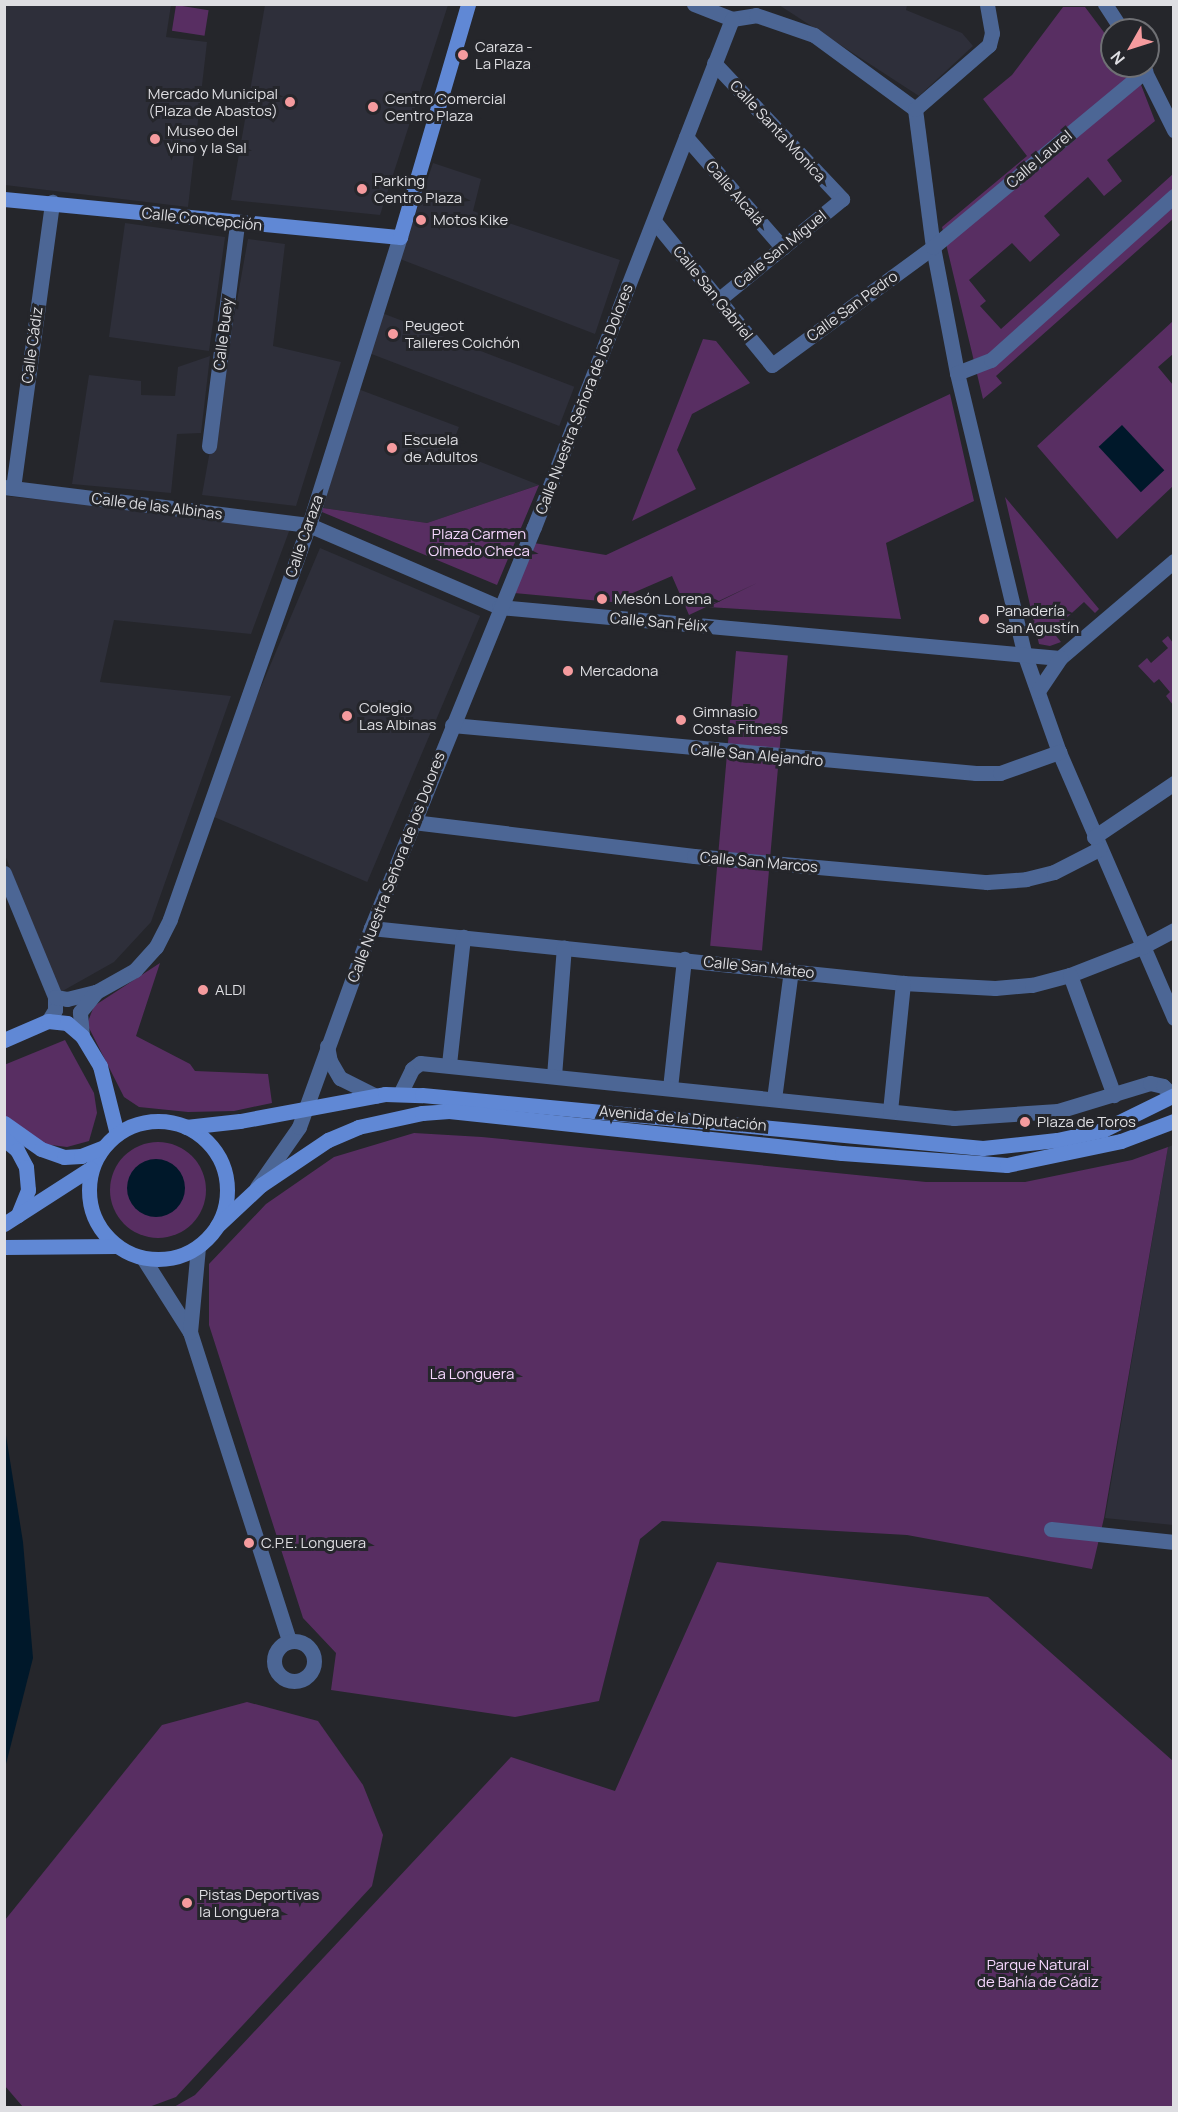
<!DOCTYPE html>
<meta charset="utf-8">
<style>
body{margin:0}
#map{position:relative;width:1178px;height:2112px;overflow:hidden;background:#25262b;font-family:Manrope,sans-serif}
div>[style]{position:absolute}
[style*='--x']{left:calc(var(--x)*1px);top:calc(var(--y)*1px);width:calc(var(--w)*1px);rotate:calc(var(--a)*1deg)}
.built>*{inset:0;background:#2e2f3a;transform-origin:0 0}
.green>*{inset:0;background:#582e62;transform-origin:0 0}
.round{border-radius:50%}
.water>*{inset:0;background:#00182a;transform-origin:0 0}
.street>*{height:15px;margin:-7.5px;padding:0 7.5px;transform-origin:7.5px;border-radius:7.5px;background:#4c6695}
.street>.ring{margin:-7.5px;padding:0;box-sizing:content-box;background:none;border:15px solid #4c6695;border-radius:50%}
.secondary>*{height:15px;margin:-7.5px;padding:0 7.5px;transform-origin:7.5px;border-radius:7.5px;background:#6088d5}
.secondary>.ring{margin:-7.5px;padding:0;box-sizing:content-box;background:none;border:15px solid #6088d5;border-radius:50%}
.dots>*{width:16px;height:16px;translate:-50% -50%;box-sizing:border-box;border:3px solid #25262b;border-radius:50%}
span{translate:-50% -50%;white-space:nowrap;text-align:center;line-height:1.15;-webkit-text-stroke:6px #25262b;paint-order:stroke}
.poi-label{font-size:15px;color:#dedee2}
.left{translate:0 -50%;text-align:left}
.right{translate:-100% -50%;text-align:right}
.street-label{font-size:15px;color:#dedee2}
.park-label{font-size:15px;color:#f5d6fd}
.frame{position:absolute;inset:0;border:6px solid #dedee2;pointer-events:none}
.north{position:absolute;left:1100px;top:18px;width:60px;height:60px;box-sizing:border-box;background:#25262b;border:2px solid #6f7074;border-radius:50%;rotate:231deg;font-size:16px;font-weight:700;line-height:24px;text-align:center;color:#dedee2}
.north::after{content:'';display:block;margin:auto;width:21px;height:27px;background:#f59b9e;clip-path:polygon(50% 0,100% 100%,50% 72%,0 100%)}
</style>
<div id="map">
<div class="built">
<i style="clip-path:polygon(5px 4px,171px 5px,166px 37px,207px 42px,188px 207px,5px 185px)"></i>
<i style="clip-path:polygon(265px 5px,448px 5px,380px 215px,231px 200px)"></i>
<i style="clip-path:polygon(779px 5px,907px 5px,906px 10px,962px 33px,973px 46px,919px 96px)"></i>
<i style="clip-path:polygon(433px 163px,481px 179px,473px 211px,620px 260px,595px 334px,400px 259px)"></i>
<i style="left:125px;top:223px;width:101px;height:115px;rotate:8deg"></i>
<i style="clip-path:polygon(248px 239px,285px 244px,273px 346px,341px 362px,296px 506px,202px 495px)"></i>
<i style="left:382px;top:313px;width:206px;height:42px;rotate:21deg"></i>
<i style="clip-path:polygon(210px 356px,201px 433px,177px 434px,171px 493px,72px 484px,89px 375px,141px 381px,141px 395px,175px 396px,178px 367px)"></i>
<i style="clip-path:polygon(358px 389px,459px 427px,450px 450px,539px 485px,427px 523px,323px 508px)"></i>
<i style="clip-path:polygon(5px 496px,291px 526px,251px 634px,114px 620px,100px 682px,231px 696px,151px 922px,114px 962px,59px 993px,5px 855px)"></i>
<i style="left:320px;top:548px;width:174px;height:289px;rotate:23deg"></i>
<i style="clip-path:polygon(1173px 1145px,1173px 1525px,1105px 1518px,1168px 1147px)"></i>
</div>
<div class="green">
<i style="left:176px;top:5px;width:33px;height:26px;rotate:9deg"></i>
<i style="clip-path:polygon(1063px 7px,1085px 7px,1112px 43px,1112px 66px,1130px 66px,1138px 77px,1155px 121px,1107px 160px,1122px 181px,1104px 196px,1088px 177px,1044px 216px,1060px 235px,1030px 262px,1012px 243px,969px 280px,986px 301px,980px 306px,1001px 329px,1173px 174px,1173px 219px,996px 376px,1002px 383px,983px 399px,942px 227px,1027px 156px,983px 99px,1012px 75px)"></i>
<i style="clip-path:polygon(1173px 321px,1173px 354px,1158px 367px,1173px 385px,1173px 486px,1117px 539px,1037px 446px)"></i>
<i style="clip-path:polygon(703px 339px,716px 341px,750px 383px,692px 414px,677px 450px,696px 489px,632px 521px)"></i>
<i style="clip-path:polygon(950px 394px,974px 501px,886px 543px,901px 619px,708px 607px,757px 583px,689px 615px,672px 576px,612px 602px,514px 593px,534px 543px,606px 555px)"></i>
<i style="clip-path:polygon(539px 485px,497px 585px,322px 512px,323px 508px,427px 523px)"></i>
<i style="clip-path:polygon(1005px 497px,1099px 609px,1095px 613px,1084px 602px,1052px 631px,1061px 642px,1050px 646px,1039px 644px)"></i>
<i style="clip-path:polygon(1168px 636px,1173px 643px,1173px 705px,1166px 696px,1170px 692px,1159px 679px,1154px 683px,1138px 666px,1147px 658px,1151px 663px,1168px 648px,1162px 641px)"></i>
<i style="left:736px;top:651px;width:52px;height:296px;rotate:5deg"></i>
<i style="clip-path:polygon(160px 963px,136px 1036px,190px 1064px,195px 1071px,268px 1074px,272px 1103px,234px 1111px,188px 1112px,139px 1107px,124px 1097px,87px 1024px,94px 1006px)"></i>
<i style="clip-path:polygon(65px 1040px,94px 1093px,97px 1113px,89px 1141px,67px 1147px,43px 1144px,4px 1115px,4px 1065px)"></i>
<i style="clip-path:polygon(414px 1133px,482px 1137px,926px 1182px,1025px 1182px,1132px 1160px,1168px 1147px,1104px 1518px,1092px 1569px,907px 1535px,662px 1521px,640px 1539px,599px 1701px,515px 1717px,331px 1690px,336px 1653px,303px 1618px,209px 1325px,209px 1264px,266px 1204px,334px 1157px)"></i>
<i class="round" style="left:110px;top:1142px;width:96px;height:96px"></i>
<i style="clip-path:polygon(717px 1562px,988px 1597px,1173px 1761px,1173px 2107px,174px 2107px,195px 2095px,511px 1757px,615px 1791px)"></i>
<i style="clip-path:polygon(247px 1702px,318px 1721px,363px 1785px,383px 1835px,372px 1886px,176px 2097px,149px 2107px,23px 2107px,5px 2086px,5px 1920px,162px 1725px)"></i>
</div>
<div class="water">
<i style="left:1122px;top:425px;width:62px;height:32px;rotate:47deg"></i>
<i class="round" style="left:127px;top:1159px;width:58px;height:58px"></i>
<i style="clip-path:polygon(5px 1429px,23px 1542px,33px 1658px,5px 1768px)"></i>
</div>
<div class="street">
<i style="--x:694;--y:4;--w:41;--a:21.5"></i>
<i style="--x:1105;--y:4;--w:31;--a:57"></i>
<i style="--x:732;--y:19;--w:24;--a:-9"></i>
<i style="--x:756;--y:15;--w:61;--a:19"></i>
<i style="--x:814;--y:35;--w:125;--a:36.2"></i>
<i style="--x:714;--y:63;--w:187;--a:46.7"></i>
<i style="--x:842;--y:199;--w:160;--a:140.8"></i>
<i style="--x:1142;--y:66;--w:72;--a:63.4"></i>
<i style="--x:915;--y:109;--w:139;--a:82.6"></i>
<i style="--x:933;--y:247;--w:128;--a:79.2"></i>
<i style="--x:957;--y:373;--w:291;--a:76.5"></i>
<i style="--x:1025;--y:656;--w:102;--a:70.5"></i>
<i style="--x:1059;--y:752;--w:290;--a:66.6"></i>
<i style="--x:915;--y:109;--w:98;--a:-40.9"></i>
<i style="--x:989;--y:45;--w:12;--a:-76"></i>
<i style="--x:992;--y:33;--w:29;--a:-100"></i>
<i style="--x:686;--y:137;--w:147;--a:48.9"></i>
<i style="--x:654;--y:221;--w:186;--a:50.7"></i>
<i style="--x:772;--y:365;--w:200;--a:-36.2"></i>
<i style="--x:933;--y:247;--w:276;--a:-39.7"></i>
<i style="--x:957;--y:373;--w:36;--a:-21"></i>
<i style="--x:991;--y:360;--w:246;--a:-41.9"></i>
<i style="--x:209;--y:446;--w:225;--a:-82.8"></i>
<i style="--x:4;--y:487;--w:307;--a:7.1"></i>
<i style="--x:309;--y:525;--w:207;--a:23.3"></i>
<i style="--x:499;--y:607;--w:563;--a:5.19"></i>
<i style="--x:1060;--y:658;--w:150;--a:-40.4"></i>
<i style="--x:13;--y:488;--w:289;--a:-82.2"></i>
<i style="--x:1038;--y:691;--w:40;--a:-56"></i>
<i style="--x:452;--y:725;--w:526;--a:5.23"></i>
<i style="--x:976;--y:773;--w:24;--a:0"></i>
<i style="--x:1000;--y:773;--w:63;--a:-19.6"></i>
<i style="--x:413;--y:822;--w:283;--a:6.9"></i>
<i style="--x:694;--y:856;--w:294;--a:5.1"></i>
<i style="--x:987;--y:882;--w:39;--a:-4"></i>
<i style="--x:1026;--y:879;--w:29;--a:-14"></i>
<i style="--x:1054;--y:872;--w:51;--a:-27.1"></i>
<i style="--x:1094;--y:837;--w:97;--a:-34"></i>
<i style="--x:4;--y:873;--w:134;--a:67.6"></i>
<i style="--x:55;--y:997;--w:13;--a:90"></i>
<i style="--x:55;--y:1010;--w:13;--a:122"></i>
<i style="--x:371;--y:928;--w:535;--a:5.9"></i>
<i style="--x:903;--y:983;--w:92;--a:3.1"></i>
<i style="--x:995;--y:988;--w:37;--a:-5"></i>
<i style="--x:1032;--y:985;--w:39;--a:-15"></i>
<i style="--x:1070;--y:975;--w:77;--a:-21.3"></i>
<i style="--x:1142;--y:947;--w:36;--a:-28"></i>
<i style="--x:1070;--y:975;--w:128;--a:69.9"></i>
<i style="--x:55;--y:997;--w:12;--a:9"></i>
<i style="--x:67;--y:999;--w:30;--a:-14"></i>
<i style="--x:96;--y:992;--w:45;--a:-29.4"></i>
<i style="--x:135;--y:970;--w:31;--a:-48"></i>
<i style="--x:156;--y:947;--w:31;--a:-63"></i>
<i style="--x:170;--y:919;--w:418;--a:-70.6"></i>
<i style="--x:309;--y:525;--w:302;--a:-72.5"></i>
<i style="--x:82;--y:1036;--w:24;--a:-95"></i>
<i style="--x:80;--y:1012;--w:26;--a:-51"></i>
<i style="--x:327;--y:1046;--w:15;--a:79"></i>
<i style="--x:330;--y:1061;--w:20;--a:60"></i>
<i style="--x:340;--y:1078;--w:40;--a:26.6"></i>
<i style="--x:449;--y:1064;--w:128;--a:-83.7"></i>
<i style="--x:554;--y:1076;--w:129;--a:-85.6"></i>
<i style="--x:670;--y:1088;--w:130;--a:-83.8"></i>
<i style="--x:400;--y:1094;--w:28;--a:-64"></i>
<i style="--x:412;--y:1069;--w:10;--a:-37"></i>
<i style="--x:420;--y:1063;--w:537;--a:5.88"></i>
<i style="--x:954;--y:1118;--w:104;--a:-3.9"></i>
<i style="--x:1058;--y:1111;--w:96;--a:-16.9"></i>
<i style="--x:1150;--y:1083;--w:13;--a:13"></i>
<i style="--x:1163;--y:1086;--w:14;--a:45"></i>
<i style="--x:774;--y:1099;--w:130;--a:-82.5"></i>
<i style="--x:890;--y:1111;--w:129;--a:-84.2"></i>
<i style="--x:257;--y:1187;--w:73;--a:-55"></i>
<i style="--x:299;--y:1127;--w:212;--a:-70.1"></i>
<i style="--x:371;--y:928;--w:433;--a:-67.9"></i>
<i style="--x:534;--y:527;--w:545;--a:-68.71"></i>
<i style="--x:143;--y:1258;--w:88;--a:57.6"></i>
<i style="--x:190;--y:1332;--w:324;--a:72.2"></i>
<i style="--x:190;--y:1332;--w:85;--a:-84.6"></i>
<i style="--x:1051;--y:1529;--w:124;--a:6"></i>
<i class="ring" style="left:274px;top:1641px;width:25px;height:25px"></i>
</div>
<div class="secondary">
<i style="--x:4;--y:199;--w:398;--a:5.5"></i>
<i style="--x:400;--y:237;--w:243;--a:-73.7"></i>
<i style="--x:4;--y:1040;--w:48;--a:-23.4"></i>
<i style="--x:48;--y:1021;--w:19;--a:6"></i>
<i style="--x:67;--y:1023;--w:20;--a:41"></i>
<i style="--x:82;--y:1036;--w:35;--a:59"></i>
<i style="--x:100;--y:1066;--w:70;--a:76"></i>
<i class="ring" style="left:89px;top:1121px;width:123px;height:123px"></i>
<i style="--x:4;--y:1123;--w:45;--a:35.1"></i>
<i style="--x:41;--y:1149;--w:24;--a:19"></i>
<i style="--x:64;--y:1157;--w:17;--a:-3"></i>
<i style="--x:81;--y:1156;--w:22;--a:-21"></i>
<i style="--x:186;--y:1127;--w:54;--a:-6.3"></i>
<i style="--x:240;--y:1121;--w:147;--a:-10.5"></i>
<i style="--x:385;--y:1094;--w:37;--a:2"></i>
<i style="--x:422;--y:1095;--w:563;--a:5.4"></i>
<i style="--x:983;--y:1148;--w:74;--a:-6.2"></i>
<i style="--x:1057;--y:1140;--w:47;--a:-12.3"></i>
<i style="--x:1103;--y:1130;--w:79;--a:-26.2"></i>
<i style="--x:4;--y:1139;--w:17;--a:40"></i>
<i style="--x:17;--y:1150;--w:19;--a:62"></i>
<i style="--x:26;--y:1167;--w:23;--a:85"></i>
<i style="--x:28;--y:1190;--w:27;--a:112"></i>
<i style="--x:4;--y:1224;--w:103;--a:-32.8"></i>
<i style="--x:217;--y:1226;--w:60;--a:-43"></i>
<i style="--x:261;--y:1185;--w:81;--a:-33.9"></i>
<i style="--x:328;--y:1140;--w:33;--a:-23"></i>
<i style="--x:358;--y:1127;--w:66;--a:-12.3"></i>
<i style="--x:422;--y:1113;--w:27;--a:-4"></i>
<i style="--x:449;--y:1111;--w:395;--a:6.1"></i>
<i style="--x:842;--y:1153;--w:165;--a:4.2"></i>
<i style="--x:1007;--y:1165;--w:116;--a:-11.9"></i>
<i style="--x:1121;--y:1141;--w:57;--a:-20.7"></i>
<i style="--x:4;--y:1247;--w:112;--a:-0.5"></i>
</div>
<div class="dots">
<i style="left:463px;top:55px;background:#f59b9e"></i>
<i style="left:290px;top:102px;background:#f59b9e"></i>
<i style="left:373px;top:107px;background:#f59b9e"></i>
<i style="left:155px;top:139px;background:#f59b9e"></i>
<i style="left:362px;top:189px;background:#f59b9e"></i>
<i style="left:421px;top:220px;background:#f59b9e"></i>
<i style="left:393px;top:334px;background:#f59b9e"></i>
<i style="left:392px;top:448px;background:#f59b9e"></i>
<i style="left:602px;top:599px;background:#f59b9e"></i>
<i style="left:984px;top:619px;background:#f59b9e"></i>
<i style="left:568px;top:671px;background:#f59b9e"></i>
<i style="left:347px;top:716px;background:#f59b9e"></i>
<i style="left:681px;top:720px;background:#f59b9e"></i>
<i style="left:203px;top:990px;background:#f59b9e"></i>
<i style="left:1025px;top:1122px;background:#f59b9e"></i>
<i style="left:249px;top:1543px;background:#f59b9e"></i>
<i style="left:187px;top:1903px;background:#f59b9e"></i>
</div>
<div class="poi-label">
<span class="left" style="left:475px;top:55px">Caraza -<br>La Plaza</span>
<span class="right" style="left:278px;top:102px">Mercado Municipal<br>(Plaza de Abastos)</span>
<span class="left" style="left:385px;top:107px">Centro Comercial<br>Centro Plaza</span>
<span class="left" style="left:167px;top:139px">Museo del<br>Vino y la Sal</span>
<span class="left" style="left:374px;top:189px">Parking<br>Centro Plaza</span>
<span class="left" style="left:433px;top:220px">Motos Kike</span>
<span class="left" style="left:405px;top:334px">Peugeot<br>Talleres Colchón</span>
<span class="left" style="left:404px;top:448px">Escuela<br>de Adultos</span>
<span class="left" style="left:614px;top:599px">Mesón Lorena</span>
<span class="left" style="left:996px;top:619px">Panadería<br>San Agustín</span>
<span class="left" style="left:580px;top:671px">Mercadona</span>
<span class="left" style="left:359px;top:716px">Colegio<br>Las Albinas</span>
<span class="left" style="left:693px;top:720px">Gimnasio<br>Costa Fitness</span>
<span class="left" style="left:215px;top:990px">ALDI</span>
<span class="left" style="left:1037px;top:1122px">Plaza de Toros</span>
<span class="left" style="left:261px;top:1543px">C.P.E. Longuera</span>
<span class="left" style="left:199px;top:1903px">Pistas Deportivas<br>la Longuera</span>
</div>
<div class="street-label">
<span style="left:778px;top:131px;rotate:47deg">Calle Santa Monica</span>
<span style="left:1039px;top:159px;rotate:-40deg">Calle Laurel</span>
<span style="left:735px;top:193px;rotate:49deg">Calle Alcalá</span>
<span style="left:202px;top:219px;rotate:6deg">Calle Concepción</span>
<span style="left:780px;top:249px;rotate:-39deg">Calle San Miguel</span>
<span style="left:713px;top:293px;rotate:51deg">Calle San Gabriel</span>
<span style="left:852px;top:306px;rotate:-36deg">Calle San Pedro</span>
<span style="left:223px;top:334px;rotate:-83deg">Calle Buey</span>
<span style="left:32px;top:345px;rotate:-82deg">Calle Cádiz</span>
<span style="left:584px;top:399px;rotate:-69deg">Calle Nuestra Señora de los Dolores</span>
<span style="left:157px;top:506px;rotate:7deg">Calle de las Albinas</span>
<span style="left:304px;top:536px;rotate:-71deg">Calle Caraza</span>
<span style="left:659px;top:622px;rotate:5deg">Calle San Félix</span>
<span style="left:757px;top:755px;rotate:5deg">Calle San Alejandro</span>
<span style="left:759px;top:862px;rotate:5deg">Calle San Marcos</span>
<span style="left:396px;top:867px;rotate:-69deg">Calle Nuestra Señora de los Dolores</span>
<span style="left:759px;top:967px;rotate:6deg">Calle San Mateo</span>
<span style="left:683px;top:1118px;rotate:5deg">Avenida de la Diputación</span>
</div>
<div class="park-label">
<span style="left:479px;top:542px">Plaza Carmen<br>Olmedo Checa</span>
<span style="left:472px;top:1374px">La Longuera</span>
<span style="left:1038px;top:1973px">Parque Natural<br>de Bahía de Cádiz</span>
</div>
<div class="frame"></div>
<div class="north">N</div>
</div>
